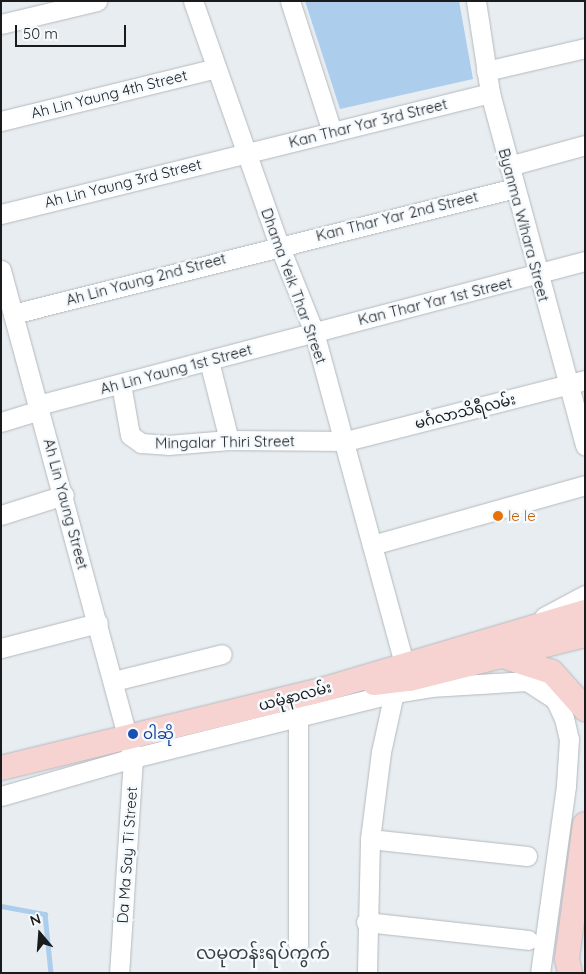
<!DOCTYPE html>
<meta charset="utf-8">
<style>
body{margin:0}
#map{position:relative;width:586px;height:974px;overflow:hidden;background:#e8edf1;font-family:Quicksand,"Noto Sans Myanmar",sans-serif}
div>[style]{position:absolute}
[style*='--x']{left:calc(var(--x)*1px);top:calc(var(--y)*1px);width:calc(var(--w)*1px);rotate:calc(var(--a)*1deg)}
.water>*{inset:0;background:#accdeb}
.stream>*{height:4.5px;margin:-2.25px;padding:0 2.25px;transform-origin:2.25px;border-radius:2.25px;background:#accdeb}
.roads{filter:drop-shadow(0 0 1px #b4b9bd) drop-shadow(0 0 1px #b4b9bd)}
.minor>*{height:19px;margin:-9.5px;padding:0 9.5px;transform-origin:9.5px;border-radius:9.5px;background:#fff}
.major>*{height:24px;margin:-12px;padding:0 12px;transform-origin:12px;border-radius:12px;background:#f6d3d1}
.dots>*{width:14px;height:14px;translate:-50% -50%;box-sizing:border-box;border:2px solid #f5fafe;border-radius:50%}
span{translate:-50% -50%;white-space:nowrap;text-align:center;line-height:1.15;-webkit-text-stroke:5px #f5fafe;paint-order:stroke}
.street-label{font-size:15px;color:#191b1c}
.food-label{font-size:15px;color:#c56008}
.left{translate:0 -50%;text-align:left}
.transit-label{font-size:15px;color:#164399}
.quarter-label{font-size:18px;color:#3d4144}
.frame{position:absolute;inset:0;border:2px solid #191b1c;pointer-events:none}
.north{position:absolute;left:15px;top:909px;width:50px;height:50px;-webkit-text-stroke:4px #f5fafe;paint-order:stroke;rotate:342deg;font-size:14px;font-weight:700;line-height:20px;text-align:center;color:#191b1c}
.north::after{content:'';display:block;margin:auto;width:18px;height:22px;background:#191b1c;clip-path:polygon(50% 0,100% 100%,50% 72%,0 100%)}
.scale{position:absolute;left:15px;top:25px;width:111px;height:22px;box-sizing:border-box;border:2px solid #191b1c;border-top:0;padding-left:6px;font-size:15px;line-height:18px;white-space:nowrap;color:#191b1c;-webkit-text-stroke:4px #f5fafe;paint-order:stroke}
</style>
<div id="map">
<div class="water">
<i style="clip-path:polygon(305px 1px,459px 1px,473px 79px,340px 109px)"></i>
</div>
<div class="stream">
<i style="--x:1;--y:906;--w:45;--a:10.3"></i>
<i style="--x:45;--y:914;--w:59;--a:84.2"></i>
</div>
<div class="roads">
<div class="minor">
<i style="--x:193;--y:1;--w:259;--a:70.6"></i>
<i style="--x:279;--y:245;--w:94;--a:68.1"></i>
<i style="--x:314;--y:332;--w:358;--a:74.8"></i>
<i style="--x:290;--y:1;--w:138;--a:72.2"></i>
<i style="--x:476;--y:1;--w:93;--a:81.3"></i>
<i style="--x:490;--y:93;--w:365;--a:74.9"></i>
<i style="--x:1;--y:24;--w:99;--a:-13.5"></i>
<i style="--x:486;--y:71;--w:102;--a:-13.1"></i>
<i style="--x:1;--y:121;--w:221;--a:-13.8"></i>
<i style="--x:509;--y:166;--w:79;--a:-15.4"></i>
<i style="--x:1;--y:214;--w:504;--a:-13.9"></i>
<i style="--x:1;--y:270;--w:506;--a:74.86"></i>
<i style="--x:133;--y:758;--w:215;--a:93.7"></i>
<i style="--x:13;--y:314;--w:518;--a:-14.09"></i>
<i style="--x:209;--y:361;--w:81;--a:75.8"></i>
<i style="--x:121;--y:384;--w:52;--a:80"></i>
<i style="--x:130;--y:435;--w:14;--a:36"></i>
<i style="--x:141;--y:443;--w:27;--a:4"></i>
<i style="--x:168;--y:445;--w:61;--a:-4.7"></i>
<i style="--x:229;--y:440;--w:117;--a:0.5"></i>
<i style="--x:346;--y:441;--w:247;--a:-14.3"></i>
<i style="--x:38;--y:405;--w:566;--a:-14.75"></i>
<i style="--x:1;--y:422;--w:41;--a:-17.1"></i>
<i style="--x:1;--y:515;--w:66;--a:-17.6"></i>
<i style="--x:372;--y:545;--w:221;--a:-15.7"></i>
<i style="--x:544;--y:617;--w:47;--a:-28.2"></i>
<i style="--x:1;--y:648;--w:100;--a:-14.5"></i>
<i style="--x:114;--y:681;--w:111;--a:-14"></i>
<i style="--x:298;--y:707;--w:238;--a:90"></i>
<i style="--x:1;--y:796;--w:137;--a:-16.1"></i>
<i style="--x:133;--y:758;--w:269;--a:-14"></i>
<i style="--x:394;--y:693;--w:36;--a:-9"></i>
<i style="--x:430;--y:687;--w:97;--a:-3.5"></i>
<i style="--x:527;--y:681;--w:33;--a:33"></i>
<i style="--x:555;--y:699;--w:21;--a:65"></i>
<i style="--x:564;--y:718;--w:22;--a:77"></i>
<i style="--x:569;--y:739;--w:47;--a:93.7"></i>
<i style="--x:566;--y:786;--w:189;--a:97.9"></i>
<i style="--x:370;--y:839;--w:158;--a:6.2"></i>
<i style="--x:366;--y:922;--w:163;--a:6.3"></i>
<i style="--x:367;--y:973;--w:134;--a:-88.7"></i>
<i style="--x:370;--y:839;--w:88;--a:-82.8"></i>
<i style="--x:381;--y:752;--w:60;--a:-77.6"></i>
</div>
<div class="major">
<i style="--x:506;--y:657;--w:48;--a:18.1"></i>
<i style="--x:552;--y:672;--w:50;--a:48.3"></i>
<i style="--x:374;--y:683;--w:35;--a:-7"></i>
<i style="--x:409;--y:679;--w:181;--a:-14"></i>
<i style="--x:1;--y:768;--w:333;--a:-13.7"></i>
<i style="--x:325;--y:689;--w:271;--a:-16.5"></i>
<i style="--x:570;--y:973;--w:14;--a:-102"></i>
<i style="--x:567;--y:959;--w:136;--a:-82.4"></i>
</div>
</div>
<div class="dots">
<i style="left:498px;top:516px;background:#e8710a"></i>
<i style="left:133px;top:734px;background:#1a4fb4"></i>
</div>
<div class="street-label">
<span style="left:109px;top:94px;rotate:-14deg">Ah Lin Yaung 4th Street</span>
<span style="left:368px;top:123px;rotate:-14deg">Kan Thar Yar 3rd Street</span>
<span style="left:123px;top:183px;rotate:-14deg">Ah Lin Yaung 3rd Street</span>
<span style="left:397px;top:216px;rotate:-14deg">Kan Thar Yar 2nd Street</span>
<span style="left:524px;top:225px;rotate:75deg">Byanma Wihara Street</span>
<span style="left:146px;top:279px;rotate:-15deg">Ah Lin Yaung 2nd Street</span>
<span style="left:294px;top:286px;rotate:70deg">Dhama Yeik Thar Street</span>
<span style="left:435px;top:301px;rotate:-14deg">Kan Thar Yar 1st Street</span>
<span style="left:176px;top:369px;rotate:-15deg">Ah Lin Yaung 1st Street</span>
<span style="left:465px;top:411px;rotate:-14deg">မင်္ဂလာသိရီလမ်း</span>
<span style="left:225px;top:442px;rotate:-1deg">Mingalar Thiri Street</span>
<span style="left:66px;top:504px;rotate:75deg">Ah Lin Yaung Street</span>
<span style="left:295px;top:696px;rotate:-15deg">ယမုံနာလမ်း</span>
<span style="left:127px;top:855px;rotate:-86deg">Da Ma Say Ti Street</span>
</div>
<div class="food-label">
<span class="left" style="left:508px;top:516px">le le</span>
</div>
<div class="transit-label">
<span class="left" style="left:143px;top:734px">ဝါဆို</span>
</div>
<div class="quarter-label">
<span style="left:263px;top:953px">လမုတန်းရပ်ကွက်</span>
</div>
<div class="frame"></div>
<div class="north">N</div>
<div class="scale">50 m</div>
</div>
